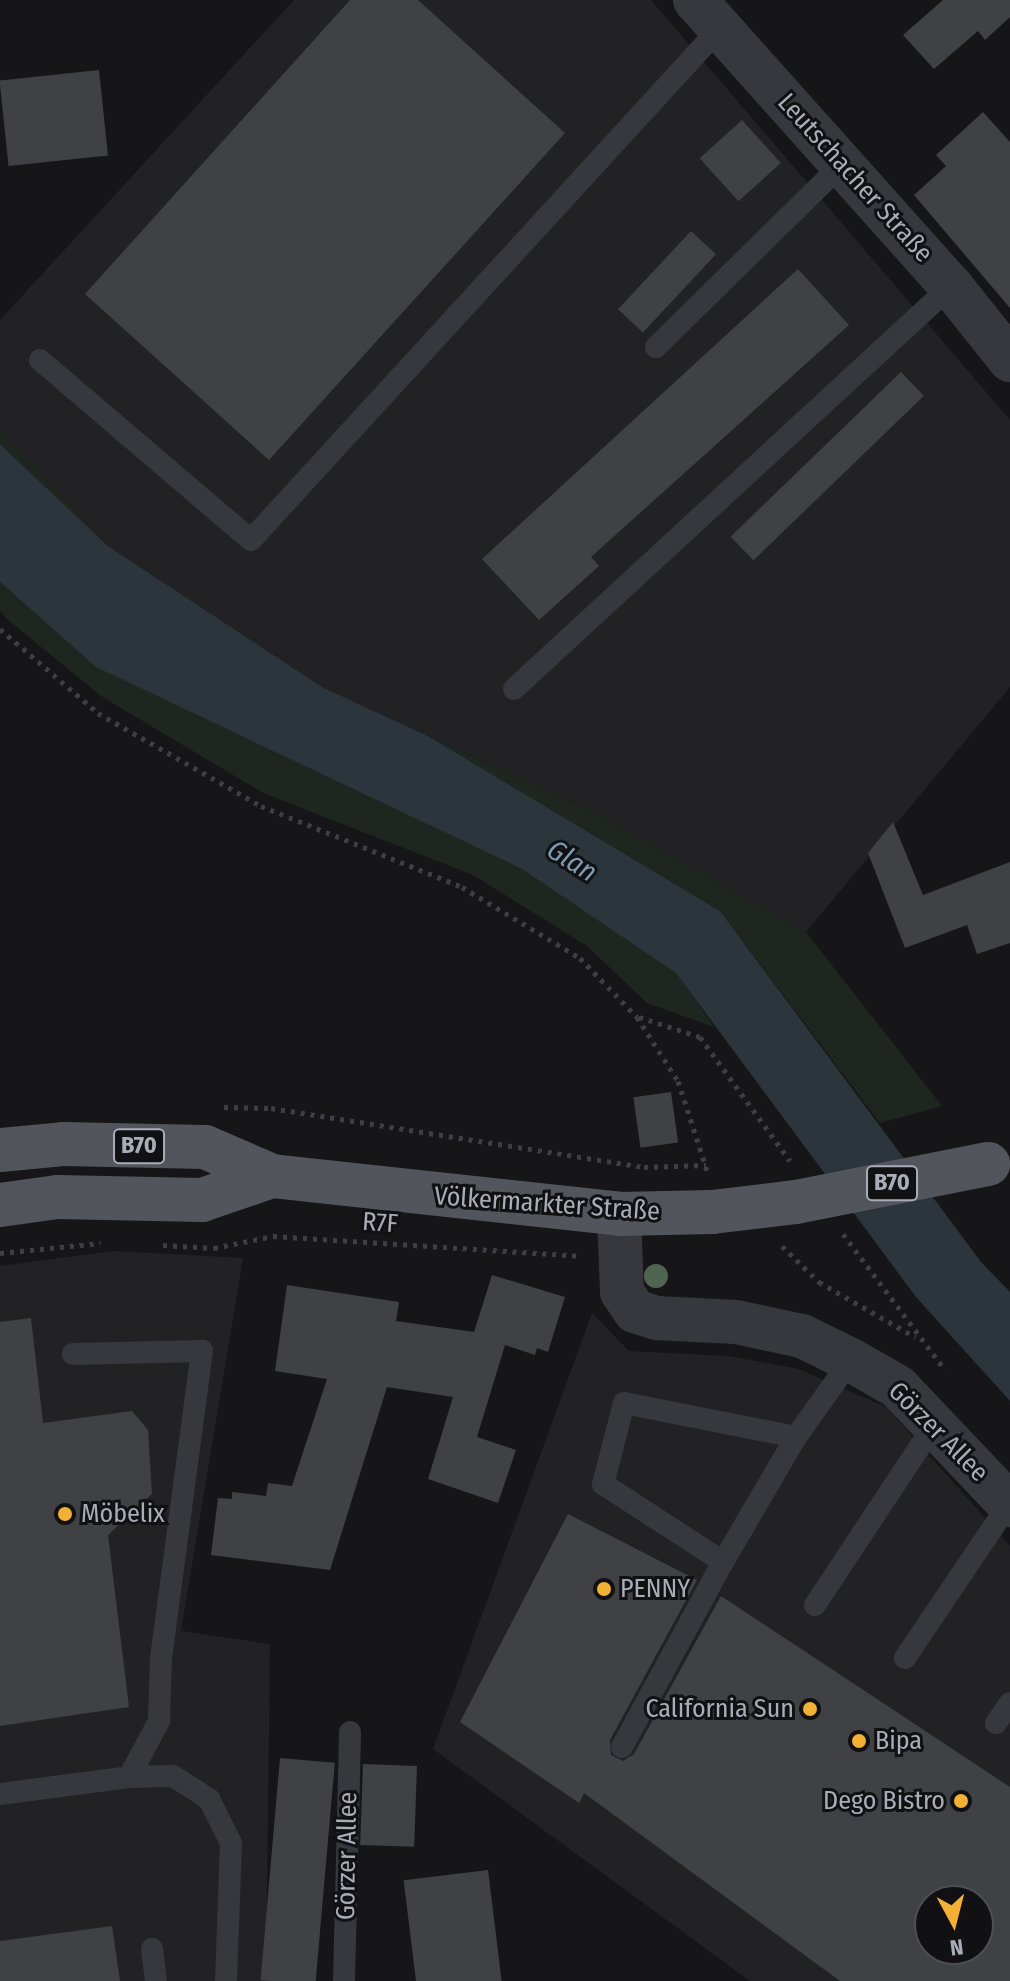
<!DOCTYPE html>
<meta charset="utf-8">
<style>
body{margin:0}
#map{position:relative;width:1010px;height:1981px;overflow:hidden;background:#161618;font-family:"Fira Sans Condensed",sans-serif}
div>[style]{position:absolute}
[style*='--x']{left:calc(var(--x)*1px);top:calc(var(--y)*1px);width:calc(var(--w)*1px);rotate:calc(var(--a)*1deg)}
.built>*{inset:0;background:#222225}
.green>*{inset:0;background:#1e261f}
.water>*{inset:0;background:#2c353c}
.building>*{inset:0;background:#404145;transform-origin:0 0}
.path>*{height:5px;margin-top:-2.5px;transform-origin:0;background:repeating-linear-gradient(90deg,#3d3f44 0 4px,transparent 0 10px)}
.service>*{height:22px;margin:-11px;padding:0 11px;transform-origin:11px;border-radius:11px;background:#37383d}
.minor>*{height:44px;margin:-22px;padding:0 22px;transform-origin:22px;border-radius:22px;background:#37383d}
.primary>*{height:44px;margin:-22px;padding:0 22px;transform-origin:22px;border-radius:22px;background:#53555c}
.primary-bridge>*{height:44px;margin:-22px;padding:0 22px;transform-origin:22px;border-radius:22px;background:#53555c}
.trees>*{width:24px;height:24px;margin:-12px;border-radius:50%;background:#506452}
.dots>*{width:22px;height:22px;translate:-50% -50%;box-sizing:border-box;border:4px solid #111113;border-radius:50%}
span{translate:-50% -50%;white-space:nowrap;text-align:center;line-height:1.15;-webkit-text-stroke:6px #111113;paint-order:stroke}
.shield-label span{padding:2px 6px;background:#111113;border:2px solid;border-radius:6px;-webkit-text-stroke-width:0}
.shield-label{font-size:24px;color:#a8adb8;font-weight:700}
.street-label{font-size:26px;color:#a8adb8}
.poi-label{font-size:26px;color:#a8adb8}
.left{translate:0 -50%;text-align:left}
.right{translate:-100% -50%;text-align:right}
.water-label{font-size:28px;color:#7f9bb3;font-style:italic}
.north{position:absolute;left:914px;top:1885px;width:80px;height:80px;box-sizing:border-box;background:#111113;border:2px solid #4d4f55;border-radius:50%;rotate:173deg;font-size:22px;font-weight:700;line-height:32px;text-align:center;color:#a8adb8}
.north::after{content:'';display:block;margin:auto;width:28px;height:36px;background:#f2b134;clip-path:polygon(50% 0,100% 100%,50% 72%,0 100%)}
</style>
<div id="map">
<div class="built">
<i style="clip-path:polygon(294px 0,651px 0,1010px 420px,1010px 687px,806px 932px,596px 813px,322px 687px,108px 546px,0 429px,0 320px)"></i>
<i style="clip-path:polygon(113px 1251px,243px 1258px,181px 1631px,270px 1644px,266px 1981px,0 1981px,0 1266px)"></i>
<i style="clip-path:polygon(evenodd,592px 1313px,629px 1351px,728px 1356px,799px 1369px,886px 1407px,1010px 1546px,1010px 1981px,750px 1981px,433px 1749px,592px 1313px,930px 1901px,978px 1901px,978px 1949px,930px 1949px,930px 1901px)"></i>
</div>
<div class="green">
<i style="clip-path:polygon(0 429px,108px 546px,0 444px)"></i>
<i style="clip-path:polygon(0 582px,97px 667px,522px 869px,677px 973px,714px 1027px,647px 1003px,587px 946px,473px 875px,263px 793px,101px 696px,7px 619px,0 611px)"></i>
<i style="clip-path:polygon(428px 736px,596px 813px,806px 932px,942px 1106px,880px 1123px,720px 911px)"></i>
</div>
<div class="water">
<i style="clip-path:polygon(0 444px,108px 546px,322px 687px,428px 736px,720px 911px,981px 1262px,1010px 1292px,1010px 1401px,916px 1297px,676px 973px,522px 869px,96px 667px,0 582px)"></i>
</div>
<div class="building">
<i style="clip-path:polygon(350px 0,418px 0,565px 133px,269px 460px,85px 294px)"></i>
<i style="clip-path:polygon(943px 0,1010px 0,1010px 17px,985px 40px,978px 31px,934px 69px,903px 35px)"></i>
<i style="left:99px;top:70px;width:86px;height:100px;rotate:84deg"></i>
<i style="clip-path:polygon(983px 112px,1010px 142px,1010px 308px,914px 195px,946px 166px,936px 155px)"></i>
<i style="left:742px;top:120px;width:58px;height:57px;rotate:48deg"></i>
<i style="left:691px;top:231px;width:34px;height:107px;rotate:43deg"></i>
<i style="clip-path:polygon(798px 269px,849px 325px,591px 557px,599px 566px,539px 620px,482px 559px)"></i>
<i style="left:901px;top:372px;width:33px;height:237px;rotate:46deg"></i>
<i style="clip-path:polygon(893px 822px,923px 895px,1010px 862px,1010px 943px,977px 954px,967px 925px,905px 948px,868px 853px)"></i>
<i style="left:671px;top:1092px;width:51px;height:38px;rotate:82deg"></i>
<i style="clip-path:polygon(492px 1275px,565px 1297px,548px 1352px,537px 1348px,535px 1355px,505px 1345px,477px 1437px,516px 1450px,498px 1503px,428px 1479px,453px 1397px,387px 1387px,330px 1570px,211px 1555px,218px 1498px,232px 1499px,232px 1492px,266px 1496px,268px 1483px,292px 1486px,327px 1379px,275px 1371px,287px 1285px,399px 1302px,396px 1321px,474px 1332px)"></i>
<i style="clip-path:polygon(31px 1318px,43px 1423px,132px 1411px,148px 1430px,152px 1494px,108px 1535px,129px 1707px,0 1726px,0 1322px)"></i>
<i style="clip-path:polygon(evenodd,568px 1514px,697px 1580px,610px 1740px,611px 1755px,623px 1761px,634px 1754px,721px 1596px,1010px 1787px,1010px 1981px,840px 1981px,584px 1793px,579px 1803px,460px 1722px,568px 1514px,930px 1901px,978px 1901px,978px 1949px,930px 1949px,930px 1901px)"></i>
<i style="left:280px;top:1758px;width:55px;height:223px;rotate:5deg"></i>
<i style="left:363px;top:1764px;width:54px;height:81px;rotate:2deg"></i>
<i style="left:488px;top:1870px;width:112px;height:85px;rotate:83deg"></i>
<i style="clip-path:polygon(112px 1926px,120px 1981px,0 1981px,0 1941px)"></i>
</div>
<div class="path">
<i style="--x:0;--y:629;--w:129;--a:40.6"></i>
<i style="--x:98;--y:713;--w:188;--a:29.7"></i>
<i style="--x:261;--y:806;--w:217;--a:21.9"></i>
<i style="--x:462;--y:887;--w:138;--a:31"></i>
<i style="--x:580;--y:958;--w:82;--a:46"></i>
<i style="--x:637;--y:1017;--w:76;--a:57.4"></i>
<i style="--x:678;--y:1081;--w:94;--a:72"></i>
<i style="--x:639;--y:1017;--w:64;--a:18.2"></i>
<i style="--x:700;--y:1037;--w:153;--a:54"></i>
<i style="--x:224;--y:1107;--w:47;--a:1.2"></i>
<i style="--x:271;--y:1108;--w:378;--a:9"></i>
<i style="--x:644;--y:1167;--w:62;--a:-1.8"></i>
<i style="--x:843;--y:1234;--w:170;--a:53.1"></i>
<i style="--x:163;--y:1245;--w:51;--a:3.4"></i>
<i style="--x:214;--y:1248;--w:60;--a:-11.5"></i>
<i style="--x:273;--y:1236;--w:307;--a:3.7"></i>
<i style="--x:782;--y:1246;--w:52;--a:44.2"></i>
<i style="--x:819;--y:1282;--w:111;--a:29.8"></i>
<i style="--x:0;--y:1253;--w:101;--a:-5.7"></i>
</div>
<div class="service">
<i style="--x:656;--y:347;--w:261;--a:-44.5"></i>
<i style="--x:40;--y:360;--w:277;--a:40.5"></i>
<i style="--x:251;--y:540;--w:694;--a:-47.51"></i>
<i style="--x:514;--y:689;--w:594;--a:-42.68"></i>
<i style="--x:796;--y:1437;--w:175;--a:-168.8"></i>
<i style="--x:624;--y:1403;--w:84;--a:104.5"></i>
<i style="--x:603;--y:1484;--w:143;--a:33"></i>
<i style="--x:723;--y:1562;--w:145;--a:-59.7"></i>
<i style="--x:796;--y:1437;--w:95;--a:-54.5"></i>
<i style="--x:815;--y:1605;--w:217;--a:-56.5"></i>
<i style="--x:905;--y:1658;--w:186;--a:-56"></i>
<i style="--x:996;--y:1723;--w:24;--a:-55"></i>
<i style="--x:622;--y:1747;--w:211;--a:-61.4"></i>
<i style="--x:129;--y:1777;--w:44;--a:-1.3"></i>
<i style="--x:173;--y:1776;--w:43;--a:32.6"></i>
<i style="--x:209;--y:1799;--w:49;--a:63.4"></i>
<i style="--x:231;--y:1843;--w:138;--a:92.1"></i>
<i style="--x:0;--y:1794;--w:130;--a:-7.5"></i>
<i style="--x:129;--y:1777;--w:64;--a:-61.8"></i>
<i style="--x:159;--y:1721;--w:63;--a:-88.2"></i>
<i style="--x:161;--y:1658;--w:310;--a:-82.4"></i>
<i style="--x:202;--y:1351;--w:129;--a:178.7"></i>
<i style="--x:152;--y:1949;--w:32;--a:83"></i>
<i style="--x:344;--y:1981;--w:249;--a:-88.6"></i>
</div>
<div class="minor">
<i style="--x:695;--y:0;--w:384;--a:48.2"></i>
<i style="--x:951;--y:286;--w:95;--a:51.4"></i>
<i style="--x:619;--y:1214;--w:78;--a:87.8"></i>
<i style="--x:622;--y:1292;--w:23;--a:56"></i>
<i style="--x:635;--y:1311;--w:22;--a:18"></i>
<i style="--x:656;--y:1318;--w:80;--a:2.9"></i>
<i style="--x:736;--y:1322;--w:67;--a:12"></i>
<i style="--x:802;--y:1336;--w:55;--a:26.1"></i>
<i style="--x:851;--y:1360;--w:54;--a:29.9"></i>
<i style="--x:898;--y:1387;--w:163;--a:46.5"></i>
</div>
<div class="primary">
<i style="--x:0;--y:1150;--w:63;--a:-5.4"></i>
<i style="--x:63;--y:1144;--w:142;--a:1.2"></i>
<i style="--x:205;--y:1147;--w:73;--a:23.4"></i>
<i style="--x:272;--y:1176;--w:349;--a:6.2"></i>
<i style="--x:619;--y:1214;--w:93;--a:-1.2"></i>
<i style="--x:712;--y:1212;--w:85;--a:-6.8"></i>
<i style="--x:0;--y:1205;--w:58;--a:-8"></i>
<i style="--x:57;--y:1197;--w:145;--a:1.2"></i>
<i style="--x:202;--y:1200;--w:74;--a:-18.9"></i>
</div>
<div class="primary-bridge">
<i style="--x:796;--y:1202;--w:196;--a:-11.2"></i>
</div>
<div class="trees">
<i style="left:656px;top:1276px"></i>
</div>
<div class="dots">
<i style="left:65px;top:1514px;background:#f2b134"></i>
<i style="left:604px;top:1589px;background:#f2b134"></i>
<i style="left:810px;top:1709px;background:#f2b134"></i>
<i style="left:859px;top:1741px;background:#f2b134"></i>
<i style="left:961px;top:1801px;background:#f2b134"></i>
</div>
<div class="shield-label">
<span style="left:139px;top:1146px">B70</span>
<span style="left:892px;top:1183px">B70</span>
</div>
<div class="street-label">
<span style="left:855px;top:178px;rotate:48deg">Leutschacher Straße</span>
<span style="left:547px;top:1204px;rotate:4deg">Völkermarkter Straße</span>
<span style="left:380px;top:1223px;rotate:4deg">R7F</span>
<span style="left:938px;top:1432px;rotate:45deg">Görzer Allee</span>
<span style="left:347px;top:1856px;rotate:-89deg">Görzer Allee</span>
</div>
<div class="poi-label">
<span class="left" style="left:81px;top:1514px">Möbelix</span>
<span class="left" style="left:620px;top:1589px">PENNY</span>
<span class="right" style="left:794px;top:1709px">California Sun</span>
<span class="left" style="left:875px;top:1741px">Bipa</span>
<span class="right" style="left:945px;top:1801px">Dego Bistro</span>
</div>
<div class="water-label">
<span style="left:572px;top:861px;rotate:32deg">Glan</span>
</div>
<div class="north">N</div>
</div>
